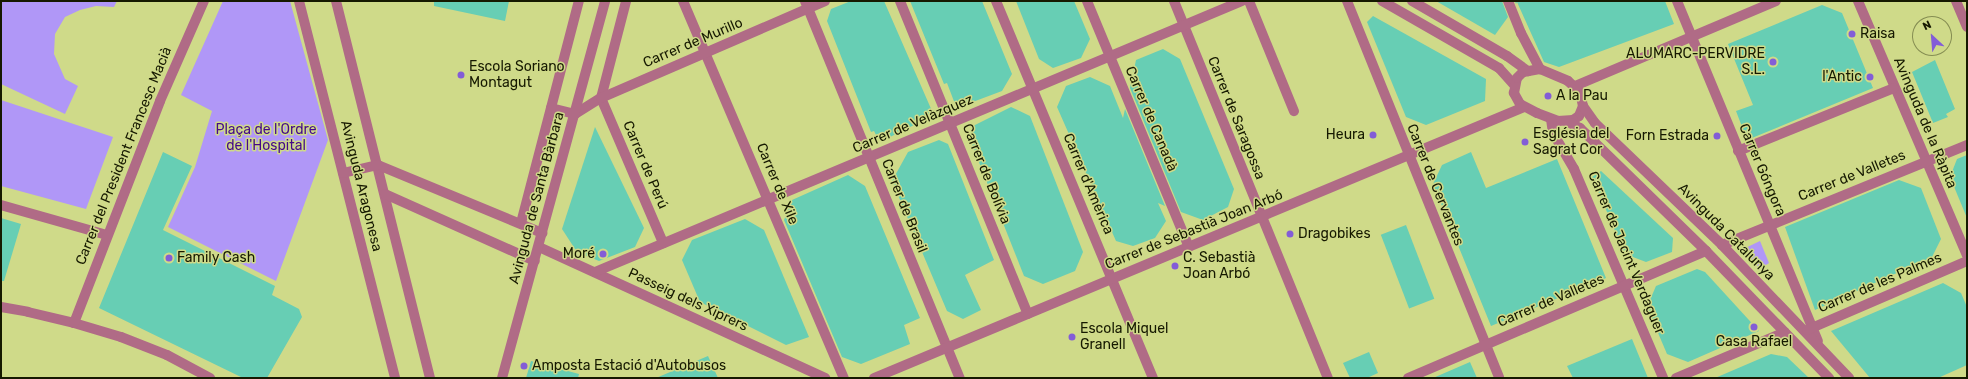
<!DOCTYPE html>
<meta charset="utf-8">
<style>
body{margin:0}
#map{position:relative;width:1968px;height:379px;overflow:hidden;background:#cfda89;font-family:Rubik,sans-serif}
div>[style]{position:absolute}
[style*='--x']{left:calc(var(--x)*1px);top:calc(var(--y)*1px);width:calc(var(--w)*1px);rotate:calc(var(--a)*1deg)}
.green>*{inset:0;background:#b097f7}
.building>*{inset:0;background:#67ceb4;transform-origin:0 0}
.minor>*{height:10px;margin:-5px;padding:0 5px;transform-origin:5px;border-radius:5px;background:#b06b86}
.dots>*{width:11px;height:11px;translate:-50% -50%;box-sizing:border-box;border:2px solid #cfda89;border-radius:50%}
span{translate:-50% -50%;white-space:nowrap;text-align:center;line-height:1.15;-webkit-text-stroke:3px #cfda89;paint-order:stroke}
.poi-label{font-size:14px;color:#161900}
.left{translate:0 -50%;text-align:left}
.right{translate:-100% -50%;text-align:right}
.street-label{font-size:14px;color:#161900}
.park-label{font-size:14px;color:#45098a}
.frame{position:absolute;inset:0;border:2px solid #161900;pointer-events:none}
.north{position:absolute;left:1912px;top:16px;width:40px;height:40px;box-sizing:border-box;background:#cfda89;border:1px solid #858d52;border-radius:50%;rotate:334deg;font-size:11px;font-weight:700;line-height:16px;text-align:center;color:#161900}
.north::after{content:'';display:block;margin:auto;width:14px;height:18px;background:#835dd7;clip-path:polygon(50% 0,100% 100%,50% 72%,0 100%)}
</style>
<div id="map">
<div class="green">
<i style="clip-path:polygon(1px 1px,117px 1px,114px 7px,96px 6px,80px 10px,65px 17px,55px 34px,54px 54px,65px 79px,78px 86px,65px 114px,1px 84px)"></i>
<i style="clip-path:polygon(223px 1px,290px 1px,328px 140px,276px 281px,168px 227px,195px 167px,212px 111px,181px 95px)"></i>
<i style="clip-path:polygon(1px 100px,113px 137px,86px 209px,1px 186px)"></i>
<i style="clip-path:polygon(1760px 241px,1769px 263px,1760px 269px,1741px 250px)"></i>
</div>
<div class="building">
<i style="clip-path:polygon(434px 1px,509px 1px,505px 21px,434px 6px)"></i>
<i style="clip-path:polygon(851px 1px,884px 1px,932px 111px,928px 118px,888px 138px,884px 135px,882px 136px,880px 133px,876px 135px,874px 131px,871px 132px,827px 21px,831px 9px)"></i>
<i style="clip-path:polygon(910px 1px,982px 1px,1012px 74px,1002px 91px,962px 106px,955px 104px,947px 83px,944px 84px)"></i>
<i style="clip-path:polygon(1016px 1px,1074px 1px,1090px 39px,1081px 58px,1053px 68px,1039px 59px)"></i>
<i style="clip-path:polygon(1436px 1px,1502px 1px,1508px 17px,1495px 35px)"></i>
<i style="clip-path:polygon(1515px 1px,1665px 1px,1674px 24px,1559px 67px,1544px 62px,1517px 2px,1516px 4px)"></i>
<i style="clip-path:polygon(1822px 5px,1842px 13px,1873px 88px,1747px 140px,1736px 111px,1753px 105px,1728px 44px)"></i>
<i style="clip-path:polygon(1373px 16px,1486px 79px,1485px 101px,1426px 125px,1406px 117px,1367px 22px)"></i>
<i style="clip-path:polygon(1163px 49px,1180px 59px,1234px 189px,1228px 207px,1203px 220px,1181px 212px,1130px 88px,1136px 60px)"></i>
<i style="clip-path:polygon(1935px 60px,1955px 109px,1946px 114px,1948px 117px,1933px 123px,1912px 72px)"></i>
<i style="clip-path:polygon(1090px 77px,1110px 86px,1123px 118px,1125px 109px,1165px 206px,1158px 203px,1166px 221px,1155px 238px,1133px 246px,1116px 241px,1057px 107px,1066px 86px)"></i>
<i style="clip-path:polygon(1011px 107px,1030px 116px,1083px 252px,1075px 271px,1043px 284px,1024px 276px,969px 137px,973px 126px)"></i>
<i style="clip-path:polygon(595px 127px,644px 228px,635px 247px,599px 261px,577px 252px,562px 229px)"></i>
<i style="clip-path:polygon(939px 140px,948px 144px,994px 260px,965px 275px,981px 310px,963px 319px,947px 311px,892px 181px,908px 152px)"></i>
<i style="clip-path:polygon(163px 152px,192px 166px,163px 230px,275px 286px,272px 295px,299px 309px,302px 317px,267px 378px,243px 378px,99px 308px)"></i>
<i style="clip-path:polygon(1471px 152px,1486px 188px,1557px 159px,1606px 278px,1491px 326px,1433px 184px,1442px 165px)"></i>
<i style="clip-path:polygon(1967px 155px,1967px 218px,1950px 177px,1957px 159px)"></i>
<i style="clip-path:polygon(1601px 171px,1673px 238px,1672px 252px,1646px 262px,1625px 254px,1592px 177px)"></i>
<i style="clip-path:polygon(848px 175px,865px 186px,920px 318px,904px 325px,910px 344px,861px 364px,842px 357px,784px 220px,792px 200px)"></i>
<i style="clip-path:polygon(1899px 180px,1921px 188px,1941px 239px,1932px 257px,1815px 310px,1785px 227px)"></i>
<i style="clip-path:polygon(1px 218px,21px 224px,4px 281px,1px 281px)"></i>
<i style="clip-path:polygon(745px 219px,764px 230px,809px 337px,786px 345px,700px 302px,682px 260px,692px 240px)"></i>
<i style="left:1406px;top:225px;width:79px;height:27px;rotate:69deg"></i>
<i style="clip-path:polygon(1697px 269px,1705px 272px,1759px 331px,1688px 362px,1667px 354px,1647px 307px,1656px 286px)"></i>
<i style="clip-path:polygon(1943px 283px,1961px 293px,1967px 307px,1967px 365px,1938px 378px,1870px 378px,1831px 331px)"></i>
<i style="clip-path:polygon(1632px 339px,1648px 378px,1573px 378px,1567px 366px)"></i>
<i style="clip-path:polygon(1369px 352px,1378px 373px,1367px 378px,1350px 378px,1343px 363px)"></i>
<i style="clip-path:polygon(1771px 354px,1787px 357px,1809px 378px,1715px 378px)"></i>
<i style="clip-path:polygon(708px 356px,718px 378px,656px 378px)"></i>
<i style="clip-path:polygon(531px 361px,579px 374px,578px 378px,526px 378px)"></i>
<i style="clip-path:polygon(1470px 362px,1477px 378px,1433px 378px)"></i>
</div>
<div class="minor">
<i style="--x:299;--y:1;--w:389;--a:75.7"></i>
<i style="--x:336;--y:1;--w:389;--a:76"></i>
<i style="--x:683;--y:1;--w:410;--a:66.9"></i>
<i style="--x:805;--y:1;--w:408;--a:67.7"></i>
<i style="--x:900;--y:1;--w:338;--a:67.8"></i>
<i style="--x:996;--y:1;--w:408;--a:67.4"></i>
<i style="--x:1087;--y:1;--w:266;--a:67.5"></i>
<i style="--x:1174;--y:1;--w:407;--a:67.8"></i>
<i style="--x:1249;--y:1;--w:119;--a:67.8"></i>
<i style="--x:1347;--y:1;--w:406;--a:68"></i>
<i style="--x:1382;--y:1;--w:135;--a:29.8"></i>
<i style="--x:1499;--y:68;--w:24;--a:48"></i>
<i style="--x:1412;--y:1;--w:110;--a:30.1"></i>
<i style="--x:1507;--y:56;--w:26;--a:36"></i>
<i style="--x:1508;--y:1;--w:35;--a:68"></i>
<i style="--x:1521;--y:33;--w:41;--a:62.2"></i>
<i style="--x:1677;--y:1;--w:368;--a:67.5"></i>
<i style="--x:1858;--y:1;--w:276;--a:66.8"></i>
<i style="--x:1956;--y:1;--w:28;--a:67"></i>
<i style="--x:1540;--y:69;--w:30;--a:23"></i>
<i style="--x:1568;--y:81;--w:16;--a:43"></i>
<i style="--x:1580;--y:92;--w:14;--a:78"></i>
<i style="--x:1583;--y:106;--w:11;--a:112"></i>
<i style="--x:1579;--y:116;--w:7;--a:146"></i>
<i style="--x:1573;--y:120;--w:15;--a:176"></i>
<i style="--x:1558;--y:121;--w:22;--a:-159"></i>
<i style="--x:1537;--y:113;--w:19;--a:-152"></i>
<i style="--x:1520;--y:104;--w:13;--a:-119"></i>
<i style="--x:1514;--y:93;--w:15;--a:-79"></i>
<i style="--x:1517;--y:78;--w:8;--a:-45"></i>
<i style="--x:1523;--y:72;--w:17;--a:-10"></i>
<i style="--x:1575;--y:86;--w:218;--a:-22.9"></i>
<i style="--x:601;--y:98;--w:158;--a:66.8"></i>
<i style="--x:601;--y:98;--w:100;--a:-75.5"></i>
<i style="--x:1583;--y:106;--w:21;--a:55"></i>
<i style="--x:1595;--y:123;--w:176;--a:43.8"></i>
<i style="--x:1722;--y:245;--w:184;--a:46.3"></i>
<i style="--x:551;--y:108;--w:25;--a:14"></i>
<i style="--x:575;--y:114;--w:31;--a:-32"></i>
<i style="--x:601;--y:98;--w:244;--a:-23.4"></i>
<i style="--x:1551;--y:119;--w:14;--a:82"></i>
<i style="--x:1553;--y:133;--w:42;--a:59.7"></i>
<i style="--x:1574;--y:169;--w:227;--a:66.9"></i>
<i style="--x:1566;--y:121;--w:16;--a:27"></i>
<i style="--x:1580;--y:128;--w:176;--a:44.3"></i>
<i style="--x:1706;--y:251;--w:177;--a:45.9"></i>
<i style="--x:1738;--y:151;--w:168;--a:-22"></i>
<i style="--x:378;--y:165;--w:178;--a:22.5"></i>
<i style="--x:343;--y:173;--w:36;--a:-13"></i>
<i style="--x:385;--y:194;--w:164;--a:24.1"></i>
<i style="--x:1;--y:205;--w:110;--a:15.8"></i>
<i style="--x:521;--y:223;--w:229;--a:-75.4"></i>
<i style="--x:1722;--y:245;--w:265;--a:-22.2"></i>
<i style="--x:539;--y:247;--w:315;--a:24.6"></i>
<i style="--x:595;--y:272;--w:701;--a:-22.73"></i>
<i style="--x:1;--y:307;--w:27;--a:10"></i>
<i style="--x:28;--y:312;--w:47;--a:13.4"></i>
<i style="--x:74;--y:323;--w:49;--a:16.6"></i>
<i style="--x:121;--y:337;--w:49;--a:21.4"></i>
<i style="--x:167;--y:355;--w:49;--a:28.1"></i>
<i style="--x:74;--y:323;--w:238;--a:-68.8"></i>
<i style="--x:160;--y:101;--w:109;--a:-66.3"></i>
<i style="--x:1807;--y:330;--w:174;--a:-23.3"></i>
<i style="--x:502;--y:378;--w:391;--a:-74.7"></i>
<i style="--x:874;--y:378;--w:704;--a:-22.63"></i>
<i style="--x:1408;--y:378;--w:324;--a:-23.1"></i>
<i style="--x:1676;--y:378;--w:118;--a:-22.9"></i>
</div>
<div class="dots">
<i style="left:1852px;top:34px;background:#835dd7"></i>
<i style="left:1773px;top:62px;background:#835dd7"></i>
<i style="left:461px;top:75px;background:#835dd7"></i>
<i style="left:1870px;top:77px;background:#835dd7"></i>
<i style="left:1548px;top:96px;background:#835dd7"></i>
<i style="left:1373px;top:135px;background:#835dd7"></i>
<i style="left:1717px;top:136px;background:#835dd7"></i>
<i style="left:1525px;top:142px;background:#835dd7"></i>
<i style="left:1290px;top:234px;background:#835dd7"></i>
<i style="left:603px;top:254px;background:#835dd7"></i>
<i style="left:169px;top:258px;background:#835dd7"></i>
<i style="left:1175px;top:266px;background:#835dd7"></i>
<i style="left:1754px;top:327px;background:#835dd7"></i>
<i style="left:1072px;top:337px;background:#835dd7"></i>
<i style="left:524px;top:366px;background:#835dd7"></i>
</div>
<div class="poi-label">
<span class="left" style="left:1860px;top:34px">Raisa</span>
<span class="right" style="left:1765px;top:62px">ALUMARC-PERVIDRE<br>S.L.</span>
<span class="left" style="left:469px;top:75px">Escola Soriano<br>Montagut</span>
<span class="right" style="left:1862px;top:77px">l'Antic</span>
<span class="left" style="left:1556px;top:96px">A la Pau</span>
<span class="left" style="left:1533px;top:142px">Església del<br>Sagrat Cor</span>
<span class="right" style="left:1365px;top:135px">Heura</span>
<span class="right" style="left:1709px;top:136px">Forn Estrada</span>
<span class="left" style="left:1298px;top:234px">Dragobikes</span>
<span class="right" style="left:595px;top:254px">Moré</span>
<span class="left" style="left:177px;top:258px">Family Cash</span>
<span class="left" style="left:1183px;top:266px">C. Sebastià<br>Joan Arbó</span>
<span class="left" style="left:1080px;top:337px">Escola Miquel<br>Granell</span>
<span style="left:1754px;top:342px">Casa Rafael</span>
<span class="left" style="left:532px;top:366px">Amposta Estació d'Autobusos</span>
</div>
<div class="street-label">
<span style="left:693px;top:43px;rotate:-23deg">Carrer de Murillo</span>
<span style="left:1236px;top:118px;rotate:68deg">Carrer de Saragossa</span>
<span style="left:1151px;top:119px;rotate:67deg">Carrer de Canadà</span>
<span style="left:1925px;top:123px;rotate:67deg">Avinguda de la Ràpita</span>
<span style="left:913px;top:124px;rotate:-23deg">Carrer de Velàzquez</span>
<span style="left:124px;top:156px;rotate:-68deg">Carrer del President Francesc Macià</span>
<span style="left:645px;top:165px;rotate:67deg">Carrer de Perú</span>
<span style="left:1762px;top:170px;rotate:67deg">Carrer Góngora</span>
<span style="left:986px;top:174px;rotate:68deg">Carrer de Bolívia</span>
<span style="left:1852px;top:176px;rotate:-22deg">Carrer de Valletes</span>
<span style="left:777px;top:184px;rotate:67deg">Carrer de Xile</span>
<span style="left:1088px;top:184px;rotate:67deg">Carrer d'Amèrica</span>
<span style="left:1435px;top:185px;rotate:68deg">Carrer de Cervantes</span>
<span style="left:361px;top:186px;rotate:76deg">Avinguda Aragonesa</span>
<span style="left:537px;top:198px;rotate:-75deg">Avinguda de Santa Bàrbara</span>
<span style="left:904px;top:206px;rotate:68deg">Carrer de Brasil</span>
<span style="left:1194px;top:230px;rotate:-22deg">Carrer de Sebastià Joan Arbó</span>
<span style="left:1726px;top:232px;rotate:45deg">Avinguda Catalunya</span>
<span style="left:1626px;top:253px;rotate:67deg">Carrer de Jacint Verdaguer</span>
<span style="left:1880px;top:283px;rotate:-23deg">Carrer de les Palmes</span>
<span style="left:688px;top:300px;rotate:25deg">Passeig dels Xiprers</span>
<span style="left:1551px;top:301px;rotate:-23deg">Carrer de Valletes</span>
</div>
<div class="park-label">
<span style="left:266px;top:138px">Plaça de l'Ordre<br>de l'Hospital</span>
</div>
<div class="frame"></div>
<div class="north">N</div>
</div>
